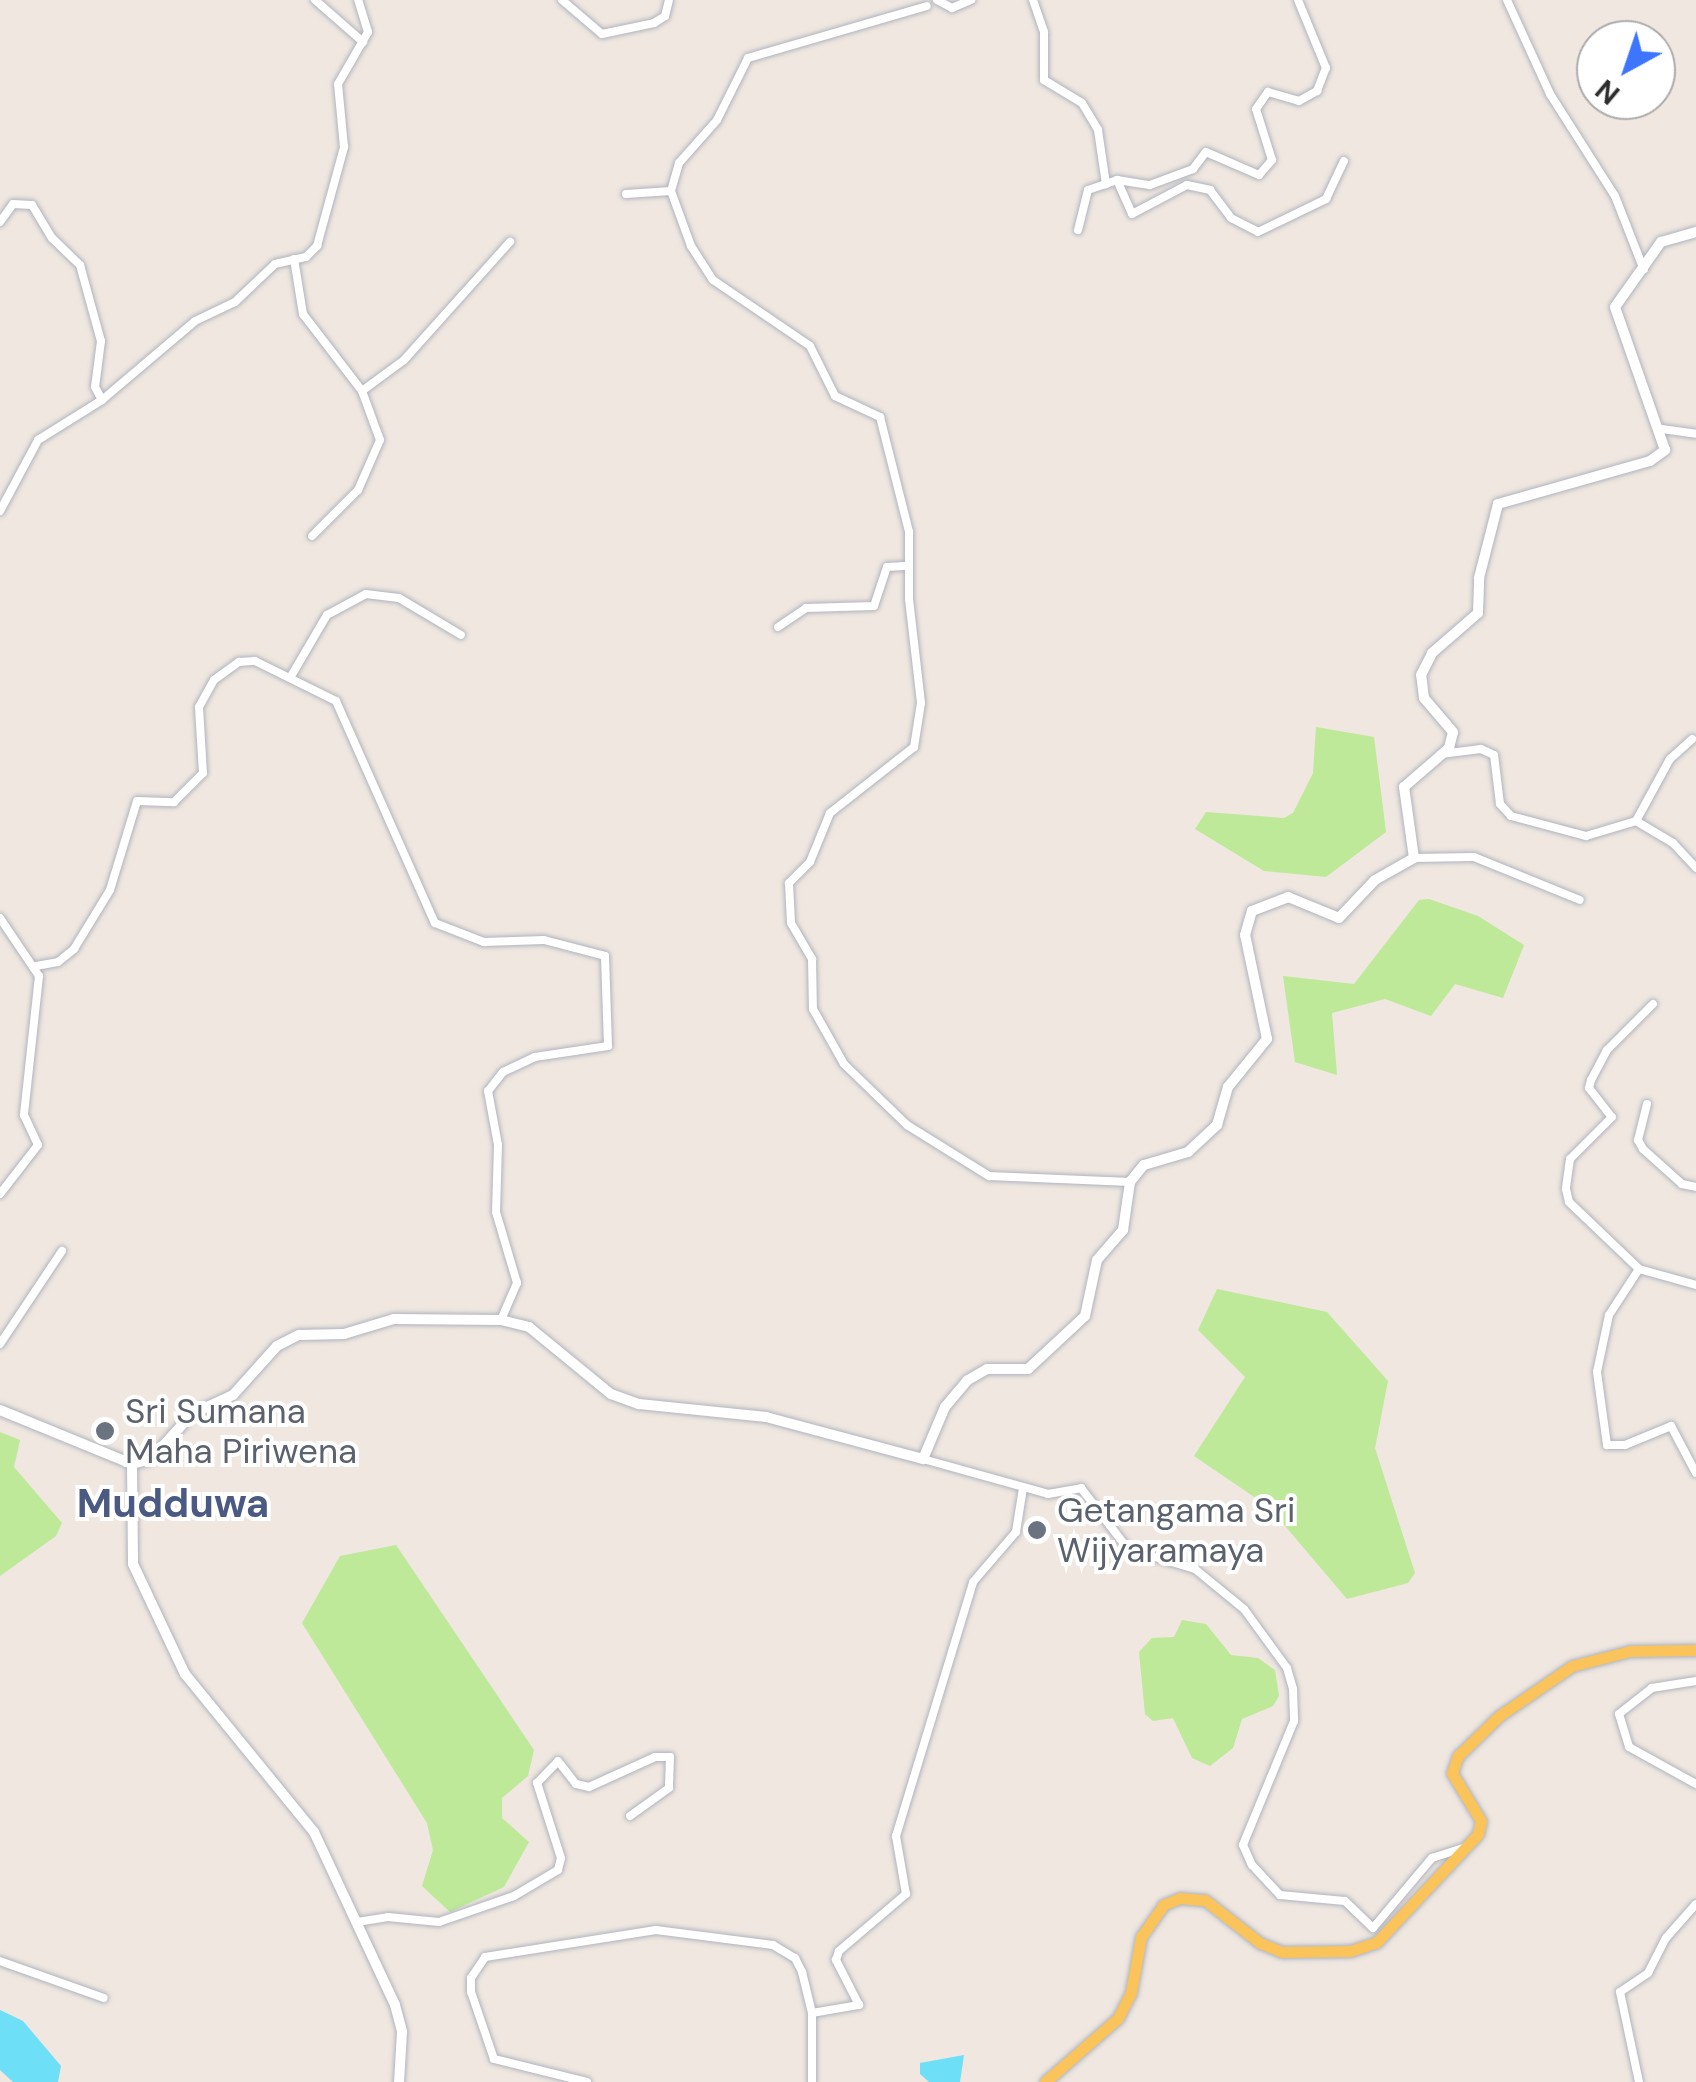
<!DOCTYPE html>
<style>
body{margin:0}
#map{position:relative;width:1696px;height:2082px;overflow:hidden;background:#efe7e0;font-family:"DM Sans",sans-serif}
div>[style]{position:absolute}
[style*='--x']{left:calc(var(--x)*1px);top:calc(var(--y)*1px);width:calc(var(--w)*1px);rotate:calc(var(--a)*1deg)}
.green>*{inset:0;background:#bde999}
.water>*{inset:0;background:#6de0f7}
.roads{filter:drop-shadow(0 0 2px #b0b4be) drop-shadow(0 0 2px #b0b4be)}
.street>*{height:8px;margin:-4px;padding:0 4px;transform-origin:4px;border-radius:4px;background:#fff}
.secondary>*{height:10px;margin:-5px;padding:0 5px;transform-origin:5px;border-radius:5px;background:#fff}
.primary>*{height:11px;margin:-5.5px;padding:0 5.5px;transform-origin:5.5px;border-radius:5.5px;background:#fac45a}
.dots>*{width:28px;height:28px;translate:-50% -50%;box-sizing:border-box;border:5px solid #fff;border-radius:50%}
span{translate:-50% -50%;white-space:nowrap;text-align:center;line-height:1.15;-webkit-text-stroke:8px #fff;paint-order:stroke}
.worship-label{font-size:35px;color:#5b616d}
.left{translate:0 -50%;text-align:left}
.quarter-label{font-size:40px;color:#4a5a82;font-weight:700}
.north{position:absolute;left:1576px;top:20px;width:100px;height:100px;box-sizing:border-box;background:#fff;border:2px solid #ababab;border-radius:50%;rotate:220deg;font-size:28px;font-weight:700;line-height:40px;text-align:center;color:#2e2e2e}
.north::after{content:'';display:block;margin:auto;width:35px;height:45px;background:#3d75ff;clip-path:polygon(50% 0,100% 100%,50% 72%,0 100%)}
</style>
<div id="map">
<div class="green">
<i style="clip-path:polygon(1316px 727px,1374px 737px,1386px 832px,1326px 877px,1264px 871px,1195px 829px,1206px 812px,1284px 818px,1293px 813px,1313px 773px)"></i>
<i style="clip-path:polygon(1429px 899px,1478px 916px,1524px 945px,1503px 998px,1455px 984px,1431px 1016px,1385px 999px,1332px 1013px,1337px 1075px,1295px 1062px,1283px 976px,1354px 984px,1419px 900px)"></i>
<i style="clip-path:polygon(1217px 1289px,1327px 1312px,1388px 1381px,1375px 1448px,1415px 1573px,1408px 1583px,1347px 1599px,1269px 1507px,1194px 1456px,1245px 1377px,1198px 1330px)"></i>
<i style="clip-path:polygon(0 1432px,20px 1440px,14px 1467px,62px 1523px,56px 1536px,0 1576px)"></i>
<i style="clip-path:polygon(396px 1545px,534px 1750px,528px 1776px,502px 1798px,502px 1818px,529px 1842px,504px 1887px,450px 1912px,422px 1886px,433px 1850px,427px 1823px,302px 1623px,340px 1556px)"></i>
<i style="clip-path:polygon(1182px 1620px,1206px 1624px,1231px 1655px,1258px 1658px,1275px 1670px,1279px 1696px,1273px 1706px,1242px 1719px,1233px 1748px,1210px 1766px,1192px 1758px,1173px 1718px,1153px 1721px,1145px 1714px,1139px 1652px,1152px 1638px,1174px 1637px)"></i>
</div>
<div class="water">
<i style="clip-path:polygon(0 2010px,23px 2021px,61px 2066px,58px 2082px,13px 2082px,0 2070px)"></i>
<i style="clip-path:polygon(964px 2055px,960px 2082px,929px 2082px,920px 2074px,920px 2063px)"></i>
</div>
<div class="roads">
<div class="street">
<i style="--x:315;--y:0;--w:64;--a:41.2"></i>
<i style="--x:562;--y:0;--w:52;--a:40.4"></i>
<i style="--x:602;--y:34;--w:53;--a:-11.9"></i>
<i style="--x:654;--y:23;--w:13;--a:-32"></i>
<i style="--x:665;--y:16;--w:16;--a:-76"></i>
<i style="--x:937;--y:0;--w:17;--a:28"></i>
<i style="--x:952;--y:8;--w:21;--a:-23"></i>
<i style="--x:1033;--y:0;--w:34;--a:71"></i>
<i style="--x:1044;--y:32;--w:48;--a:90"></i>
<i style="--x:1044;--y:80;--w:44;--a:31.2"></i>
<i style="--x:1082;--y:103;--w:31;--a:59"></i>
<i style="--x:1098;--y:130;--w:55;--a:81.6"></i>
<i style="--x:1507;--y:0;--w:103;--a:65.4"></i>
<i style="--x:1550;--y:94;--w:121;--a:57.5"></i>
<i style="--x:1615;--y:196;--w:79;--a:68.6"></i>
<i style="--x:1117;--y:180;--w:37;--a:66"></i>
<i style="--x:1132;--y:214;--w:62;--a:-27.8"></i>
<i style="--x:1187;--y:185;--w:24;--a:12"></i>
<i style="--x:1210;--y:190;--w:35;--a:53"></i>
<i style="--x:1231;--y:218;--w:30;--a:27"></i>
<i style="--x:1258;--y:232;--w:76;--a:-25.9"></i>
<i style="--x:1326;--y:199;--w:42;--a:-64.7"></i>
<i style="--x:671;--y:191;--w:29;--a:-74"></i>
<i style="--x:679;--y:163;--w:57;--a:-48.5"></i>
<i style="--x:717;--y:120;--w:69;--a:-63.4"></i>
<i style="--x:748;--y:58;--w:186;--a:-16.2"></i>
<i style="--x:626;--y:194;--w:45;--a:-3.8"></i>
<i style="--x:671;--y:191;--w:59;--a:70"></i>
<i style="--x:691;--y:246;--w:40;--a:57.1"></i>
<i style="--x:713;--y:280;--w:117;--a:34.2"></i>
<i style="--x:810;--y:346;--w:56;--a:63.4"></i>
<i style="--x:835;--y:396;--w:50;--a:25"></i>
<i style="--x:880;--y:417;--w:119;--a:75.8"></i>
<i style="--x:909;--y:532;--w:67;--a:90"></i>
<i style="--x:909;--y:599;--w:105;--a:83.4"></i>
<i style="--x:921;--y:703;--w:45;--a:99"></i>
<i style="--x:914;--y:747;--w:107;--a:141.8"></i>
<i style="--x:830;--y:813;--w:53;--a:112.2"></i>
<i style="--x:810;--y:862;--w:30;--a:135"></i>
<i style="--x:789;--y:883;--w:40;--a:87.1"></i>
<i style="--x:791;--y:923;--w:42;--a:59.7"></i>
<i style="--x:812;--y:959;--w:50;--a:88.9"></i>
<i style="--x:813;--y:1009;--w:63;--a:60.6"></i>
<i style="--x:844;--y:1064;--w:88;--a:44.1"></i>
<i style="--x:907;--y:1125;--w:97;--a:31.9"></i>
<i style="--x:989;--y:1176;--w:141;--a:2.4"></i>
<i style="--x:0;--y:222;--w:22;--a:-54"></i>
<i style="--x:13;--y:204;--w:19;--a:3"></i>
<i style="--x:32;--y:205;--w:39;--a:59"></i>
<i style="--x:52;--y:238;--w:39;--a:44"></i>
<i style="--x:80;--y:265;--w:79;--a:74.6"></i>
<i style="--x:101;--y:341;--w:46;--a:97.4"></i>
<i style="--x:95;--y:387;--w:15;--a:62"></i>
<i style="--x:102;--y:400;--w:122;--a:-40.3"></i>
<i style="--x:195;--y:321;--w:44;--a:-25.4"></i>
<i style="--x:235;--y:302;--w:55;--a:-43.5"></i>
<i style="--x:275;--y:264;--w:32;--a:-13"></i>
<i style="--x:306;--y:257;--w:16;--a:-45"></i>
<i style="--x:317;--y:246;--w:103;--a:-74.7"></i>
<i style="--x:344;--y:147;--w:63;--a:-95.4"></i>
<i style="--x:338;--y:84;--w:60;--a:-60"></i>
<i style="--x:368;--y:32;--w:34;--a:-107"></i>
<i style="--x:1078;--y:230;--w:41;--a:-76"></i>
<i style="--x:1088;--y:190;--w:31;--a:-19"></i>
<i style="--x:1117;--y:180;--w:33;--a:9"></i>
<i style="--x:1150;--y:185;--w:46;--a:-20.4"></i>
<i style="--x:1193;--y:169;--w:21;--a:-53"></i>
<i style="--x:1206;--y:152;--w:58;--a:23.5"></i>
<i style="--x:1259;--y:175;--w:20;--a:-49"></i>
<i style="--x:1272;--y:160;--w:53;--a:-107.4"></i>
<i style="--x:1256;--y:109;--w:21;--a:-55"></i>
<i style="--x:1268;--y:92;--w:32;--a:16"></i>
<i style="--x:1299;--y:101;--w:21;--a:-29"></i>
<i style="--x:1317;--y:91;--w:25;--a:-69"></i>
<i style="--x:1326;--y:68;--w:74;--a:-112.4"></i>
<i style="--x:294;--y:259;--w:56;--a:80.7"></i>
<i style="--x:303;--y:314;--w:97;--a:52.5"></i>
<i style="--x:362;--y:391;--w:52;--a:69.8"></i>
<i style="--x:380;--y:440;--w:55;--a:113.7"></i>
<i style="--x:358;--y:490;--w:65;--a:135"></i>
<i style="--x:362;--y:391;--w:52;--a:-36.4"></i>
<i style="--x:404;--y:360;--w:159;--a:-48.1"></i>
<i style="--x:1662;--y:429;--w:34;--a:8"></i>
<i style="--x:0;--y:511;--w:81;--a:-61.8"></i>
<i style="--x:38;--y:440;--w:75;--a:-32"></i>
<i style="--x:778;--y:627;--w:34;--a:-34"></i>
<i style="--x:806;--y:608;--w:68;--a:-1.7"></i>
<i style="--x:874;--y:606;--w:41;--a:-71.6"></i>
<i style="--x:887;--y:567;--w:22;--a:-3"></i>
<i style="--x:290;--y:678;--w:73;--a:-59.6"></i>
<i style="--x:327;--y:615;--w:44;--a:-28.3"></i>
<i style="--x:366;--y:594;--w:33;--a:7"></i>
<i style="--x:399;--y:598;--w:72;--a:30.8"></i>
<i style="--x:1441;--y:754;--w:40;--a:-7.1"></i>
<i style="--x:1481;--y:749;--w:14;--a:25"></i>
<i style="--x:1494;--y:755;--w:49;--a:83"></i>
<i style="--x:1500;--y:804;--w:16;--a:47"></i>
<i style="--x:1511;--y:816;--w:78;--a:14.9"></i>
<i style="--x:1586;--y:836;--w:52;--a:-16.7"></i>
<i style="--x:1636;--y:821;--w:71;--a:-61.3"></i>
<i style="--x:1670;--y:759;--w:30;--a:-42"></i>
<i style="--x:1636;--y:821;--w:43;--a:30.7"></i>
<i style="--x:1673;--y:843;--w:34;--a:47"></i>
<i style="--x:1414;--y:858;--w:60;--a:-1"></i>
<i style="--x:1474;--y:857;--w:114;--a:22.1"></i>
<i style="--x:0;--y:918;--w:70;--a:56.1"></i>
<i style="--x:39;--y:976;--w:140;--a:96.2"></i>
<i style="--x:24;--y:1115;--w:33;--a:65"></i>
<i style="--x:38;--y:1145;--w:62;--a:127.8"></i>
<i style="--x:36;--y:966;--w:22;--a:-10"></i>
<i style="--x:58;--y:962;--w:21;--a:-39"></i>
<i style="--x:74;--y:949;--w:69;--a:-58.6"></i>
<i style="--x:110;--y:890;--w:93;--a:-73.1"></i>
<i style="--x:137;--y:801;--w:37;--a:2"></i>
<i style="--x:174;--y:802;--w:41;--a:-45"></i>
<i style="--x:203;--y:773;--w:66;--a:-93.5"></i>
<i style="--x:199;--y:707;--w:31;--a:-61"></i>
<i style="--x:214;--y:680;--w:31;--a:-36"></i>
<i style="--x:239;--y:662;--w:16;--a:-4"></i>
<i style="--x:255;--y:661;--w:90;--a:26.3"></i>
<i style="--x:336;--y:701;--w:243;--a:66"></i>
<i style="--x:435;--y:923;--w:53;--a:21.2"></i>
<i style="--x:484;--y:942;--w:60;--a:-1.9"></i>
<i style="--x:544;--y:940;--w:63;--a:14.7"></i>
<i style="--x:605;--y:956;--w:90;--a:88.1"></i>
<i style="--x:608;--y:1046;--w:74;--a:171.4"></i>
<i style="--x:535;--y:1057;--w:35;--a:155"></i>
<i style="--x:503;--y:1072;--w:24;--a:128"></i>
<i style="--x:488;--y:1091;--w:55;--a:79.5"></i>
<i style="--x:498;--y:1145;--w:67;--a:91.7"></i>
<i style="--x:496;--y:1212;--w:74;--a:73.5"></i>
<i style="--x:517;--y:1283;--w:40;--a:113.4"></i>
<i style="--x:1653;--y:1004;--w:65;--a:135"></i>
<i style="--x:1607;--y:1050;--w:34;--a:118"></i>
<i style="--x:1591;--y:1080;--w:8;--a:104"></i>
<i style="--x:1589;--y:1088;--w:37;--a:52"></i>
<i style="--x:1612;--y:1117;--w:59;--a:135"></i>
<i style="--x:1570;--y:1159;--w:30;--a:98"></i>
<i style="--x:1566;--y:1189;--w:13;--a:77"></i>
<i style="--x:1569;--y:1202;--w:97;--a:43.7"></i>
<i style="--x:1639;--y:1269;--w:59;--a:15.7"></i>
<i style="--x:1647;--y:1104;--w:37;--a:104"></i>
<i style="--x:1638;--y:1140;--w:10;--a:61"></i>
<i style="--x:1643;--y:1149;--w:52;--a:41.9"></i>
<i style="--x:1682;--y:1184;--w:14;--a:12"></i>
<i style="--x:1639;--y:1269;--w:55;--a:123.1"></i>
<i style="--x:1609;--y:1315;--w:58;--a:101.9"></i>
<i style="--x:1597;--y:1372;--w:74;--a:82.2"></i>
<i style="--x:1607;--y:1445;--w:18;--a:0"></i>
<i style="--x:1625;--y:1445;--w:50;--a:-22.4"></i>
<i style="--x:1671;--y:1426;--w:53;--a:62"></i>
<i style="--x:0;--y:1344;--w:112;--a:-56.3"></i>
<i style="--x:923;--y:1459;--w:130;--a:15.6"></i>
<i style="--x:1048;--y:1494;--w:34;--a:-10"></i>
<i style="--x:1081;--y:1488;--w:77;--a:52.4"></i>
<i style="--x:1128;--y:1549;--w:70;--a:16.6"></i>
<i style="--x:1195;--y:1569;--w:63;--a:39.2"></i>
<i style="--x:1244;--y:1609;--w:73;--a:53.9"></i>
<i style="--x:1287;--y:1668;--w:22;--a:74"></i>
<i style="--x:1293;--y:1689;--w:32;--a:88"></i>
<i style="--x:1294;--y:1721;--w:134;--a:112.4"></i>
<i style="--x:1243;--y:1845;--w:22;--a:66"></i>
<i style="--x:1252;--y:1865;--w:41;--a:47"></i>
<i style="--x:1280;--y:1895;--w:65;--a:5.3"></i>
<i style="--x:1345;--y:1901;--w:39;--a:44"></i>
<i style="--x:1373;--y:1928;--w:92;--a:-49.9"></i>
<i style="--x:1432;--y:1858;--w:35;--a:-18"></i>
<i style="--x:1696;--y:1681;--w:45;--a:171"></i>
<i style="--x:1652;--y:1688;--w:42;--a:141.8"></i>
<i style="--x:1619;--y:1714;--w:34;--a:73"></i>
<i style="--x:1629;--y:1747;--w:77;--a:28.9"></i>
<i style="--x:357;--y:1922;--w:31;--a:-9"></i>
<i style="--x:388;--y:1917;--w:51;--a:5.6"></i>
<i style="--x:439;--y:1922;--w:79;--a:-19.1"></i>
<i style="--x:514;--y:1896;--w:51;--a:-30.6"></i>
<i style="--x:558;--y:1870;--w:12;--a:-76"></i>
<i style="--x:561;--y:1858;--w:79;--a:-107.7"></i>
<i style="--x:537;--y:1783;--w:30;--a:-46"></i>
<i style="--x:558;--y:1761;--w:29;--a:52"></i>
<i style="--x:576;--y:1784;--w:13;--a:13"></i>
<i style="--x:589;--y:1787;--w:72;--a:-24.4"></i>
<i style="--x:655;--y:1757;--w:15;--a:0"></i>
<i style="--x:670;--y:1757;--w:31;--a:92"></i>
<i style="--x:669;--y:1788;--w:48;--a:144.3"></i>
<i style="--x:0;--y:1961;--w:110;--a:19.6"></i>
<i style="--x:812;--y:2013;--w:48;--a:-9.7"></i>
<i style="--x:859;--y:2005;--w:51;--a:-117.1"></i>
<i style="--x:836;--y:1960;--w:9;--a:-72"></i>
<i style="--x:839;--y:1951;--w:88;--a:-40.4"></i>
<i style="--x:906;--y:1894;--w:59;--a:-99.8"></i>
<i style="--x:896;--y:1836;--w:265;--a:-73.1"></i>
<i style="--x:973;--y:1582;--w:66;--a:-49.3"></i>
<i style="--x:1016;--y:1532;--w:45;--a:-81"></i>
<i style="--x:587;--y:2082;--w:96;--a:-166.1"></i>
<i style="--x:494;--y:2059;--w:71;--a:-108.9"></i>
<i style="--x:471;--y:1992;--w:14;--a:-90"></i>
<i style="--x:471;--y:1978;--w:25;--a:-56"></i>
<i style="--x:485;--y:1957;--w:173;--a:-9"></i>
<i style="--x:656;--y:1930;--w:118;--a:7.3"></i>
<i style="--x:773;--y:1945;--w:26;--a:31"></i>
<i style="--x:795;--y:1958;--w:16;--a:63"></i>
<i style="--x:802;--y:1972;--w:42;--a:76.3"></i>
<i style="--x:812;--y:2013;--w:69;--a:90"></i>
<i style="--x:1639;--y:2082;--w:92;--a:-101.9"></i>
<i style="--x:1620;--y:1992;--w:34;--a:-34"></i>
<i style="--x:1648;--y:1973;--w:39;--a:-63"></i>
<i style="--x:1666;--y:1938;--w:45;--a:-48.6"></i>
</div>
<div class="secondary">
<i style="--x:0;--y:1410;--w:143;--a:22.2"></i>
<i style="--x:132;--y:1464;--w:20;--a:-15"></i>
<i style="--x:151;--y:1459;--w:61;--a:-47.7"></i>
<i style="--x:192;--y:1414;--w:45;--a:-24.9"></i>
<i style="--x:233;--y:1395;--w:66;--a:-48.1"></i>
<i style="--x:277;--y:1346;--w:25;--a:-27"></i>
<i style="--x:299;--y:1335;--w:45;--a:-1.3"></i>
<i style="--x:344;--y:1334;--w:52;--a:-16.7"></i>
<i style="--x:394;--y:1319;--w:107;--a:0.5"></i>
<i style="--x:501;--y:1320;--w:29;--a:14"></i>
<i style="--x:529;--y:1327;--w:106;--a:39.3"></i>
<i style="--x:611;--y:1394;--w:30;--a:20"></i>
<i style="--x:639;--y:1404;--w:128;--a:5.8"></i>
<i style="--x:766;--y:1417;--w:163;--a:15"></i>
<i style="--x:923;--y:1459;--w:56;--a:-67.1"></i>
<i style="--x:945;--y:1407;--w:35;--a:-50"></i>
<i style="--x:968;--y:1380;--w:22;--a:-30"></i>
<i style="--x:987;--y:1369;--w:41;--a:0"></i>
<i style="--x:1028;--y:1369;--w:78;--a:-42.9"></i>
<i style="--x:1085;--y:1316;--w:57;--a:-77.9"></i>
<i style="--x:1097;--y:1260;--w:40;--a:-49"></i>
<i style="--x:1123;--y:1230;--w:49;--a:-81.7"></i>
<i style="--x:1130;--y:1182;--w:22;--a:-51"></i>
<i style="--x:1144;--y:1165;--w:46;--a:-16.5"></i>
<i style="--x:1188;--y:1152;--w:40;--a:-43"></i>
<i style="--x:1217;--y:1125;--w:40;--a:-74"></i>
<i style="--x:1228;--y:1087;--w:62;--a:-50.9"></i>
<i style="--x:1267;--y:1039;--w:106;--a:-101.9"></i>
<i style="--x:1245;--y:935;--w:25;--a:-74"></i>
<i style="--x:1252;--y:911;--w:39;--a:-21"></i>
<i style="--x:1288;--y:897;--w:55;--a:22.4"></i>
<i style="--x:1339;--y:918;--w:52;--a:-46.5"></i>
<i style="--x:1375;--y:880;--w:45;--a:-29.4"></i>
<i style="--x:1414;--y:858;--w:72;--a:-98"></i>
<i style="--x:1404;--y:787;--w:60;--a:-40.9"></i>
<i style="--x:1449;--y:748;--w:16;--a:-76"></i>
<i style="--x:1453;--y:732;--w:45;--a:-130.5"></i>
<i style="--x:1424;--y:698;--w:23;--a:-97"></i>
<i style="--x:1421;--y:675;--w:25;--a:-63"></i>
<i style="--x:1432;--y:653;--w:61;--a:-41"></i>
<i style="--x:1478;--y:613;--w:35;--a:-88"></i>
<i style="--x:1479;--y:578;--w:76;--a:-75.6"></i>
<i style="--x:1498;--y:504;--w:158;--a:-15.8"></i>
<i style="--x:1650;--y:461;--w:19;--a:-36"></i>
<i style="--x:1665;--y:450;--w:151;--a:-109.3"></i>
<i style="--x:1615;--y:307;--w:80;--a:-54.7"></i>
<i style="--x:1661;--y:242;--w:36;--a:-16"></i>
<i style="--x:132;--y:1464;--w:100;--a:89.4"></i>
<i style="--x:133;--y:1564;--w:122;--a:64.7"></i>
<i style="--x:185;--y:1674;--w:204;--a:50.8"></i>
<i style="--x:314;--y:1832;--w:191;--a:64.9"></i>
<i style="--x:395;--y:2005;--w:28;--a:75"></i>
<i style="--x:402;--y:2032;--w:50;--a:93.4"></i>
</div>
<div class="primary">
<i style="--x:1045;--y:2082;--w:97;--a:-41.2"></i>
<i style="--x:1118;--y:2018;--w:29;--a:-63"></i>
<i style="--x:1131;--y:1992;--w:56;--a:-79.7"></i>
<i style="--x:1141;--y:1937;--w:39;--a:-55"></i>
<i style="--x:1163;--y:1905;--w:18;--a:-22"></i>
<i style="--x:1180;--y:1898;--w:25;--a:5"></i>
<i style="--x:1205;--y:1900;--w:70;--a:38"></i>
<i style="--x:1260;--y:1943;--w:24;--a:22"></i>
<i style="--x:1282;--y:1952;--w:68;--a:-0.8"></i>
<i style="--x:1350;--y:1951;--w:28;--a:-18"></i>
<i style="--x:1377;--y:1942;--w:148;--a:-46.9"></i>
<i style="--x:1478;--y:1834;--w:13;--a:-77"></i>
<i style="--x:1481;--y:1821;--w:56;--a:-121.1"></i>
<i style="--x:1452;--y:1773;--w:18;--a:-71"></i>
<i style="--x:1458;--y:1756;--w:57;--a:-44.3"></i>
<i style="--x:1499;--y:1716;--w:88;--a:-34.4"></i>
<i style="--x:1572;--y:1666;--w:60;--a:-14.5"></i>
<i style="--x:1630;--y:1651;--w:66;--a:-0.9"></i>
</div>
</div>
<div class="dots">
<i style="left:105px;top:1431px;background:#6b7280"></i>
<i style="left:1037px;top:1530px;background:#6b7280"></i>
</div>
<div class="worship-label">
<span class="left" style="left:125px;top:1431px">Sri Sumana<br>Maha Piriwena</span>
<span class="left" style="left:1057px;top:1530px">Getangama Sri<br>Wijyaramaya</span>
</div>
<div class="quarter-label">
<span style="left:173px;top:1503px">Mudduwa</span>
</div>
<div class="north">N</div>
</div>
